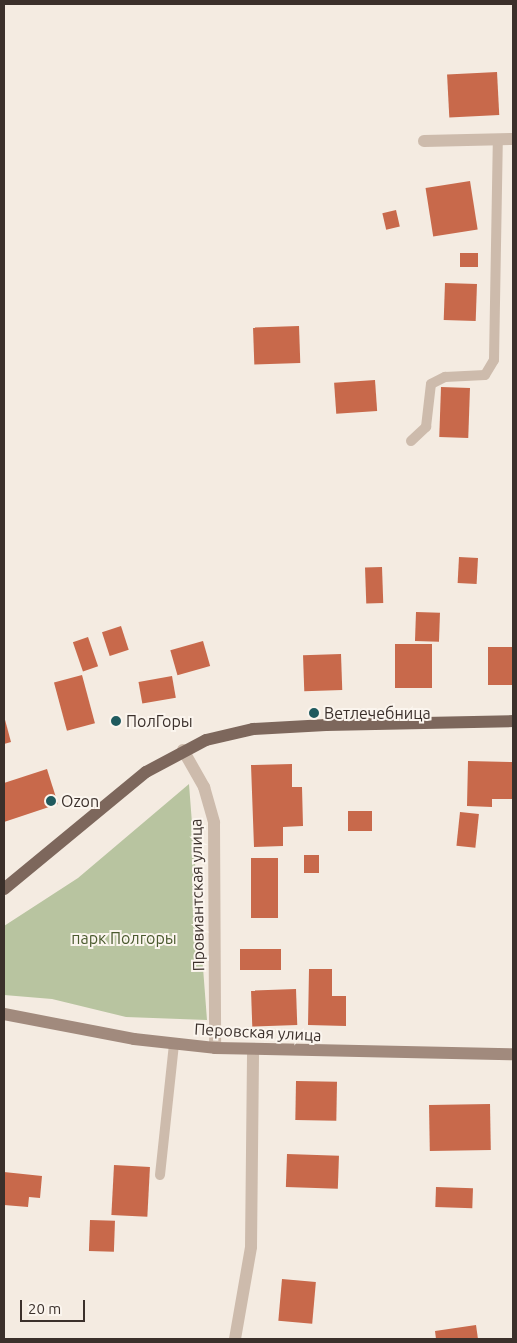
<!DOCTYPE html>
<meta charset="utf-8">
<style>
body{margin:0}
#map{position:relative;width:517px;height:1343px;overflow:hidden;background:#f4ebe1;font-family:Ubuntu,sans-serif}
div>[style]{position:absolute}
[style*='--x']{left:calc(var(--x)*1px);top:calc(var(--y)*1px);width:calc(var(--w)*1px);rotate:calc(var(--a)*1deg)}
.green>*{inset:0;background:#b8c4a0}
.building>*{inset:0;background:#c8694b;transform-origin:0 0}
.lane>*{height:10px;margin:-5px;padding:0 5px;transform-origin:5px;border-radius:5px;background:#cdbbac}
.street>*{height:12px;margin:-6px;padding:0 6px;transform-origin:6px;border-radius:6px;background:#cdbbac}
.secondary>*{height:12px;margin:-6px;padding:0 6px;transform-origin:6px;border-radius:6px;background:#a18a7d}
.primary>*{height:12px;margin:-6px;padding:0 6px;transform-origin:6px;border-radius:6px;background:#7d675c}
.dots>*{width:14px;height:14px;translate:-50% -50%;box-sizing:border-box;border:2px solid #fbf5ee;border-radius:50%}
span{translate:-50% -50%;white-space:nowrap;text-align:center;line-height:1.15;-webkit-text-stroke:4px #fbf5ee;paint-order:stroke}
.poi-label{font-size:16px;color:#3b302b}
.left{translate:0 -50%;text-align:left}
.street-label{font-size:16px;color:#3b302b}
.park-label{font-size:16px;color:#4a5a2e}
.frame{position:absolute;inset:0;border:5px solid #3b302b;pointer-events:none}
.scale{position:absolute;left:20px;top:1300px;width:65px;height:22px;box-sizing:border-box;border:2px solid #3b302b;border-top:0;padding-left:6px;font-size:15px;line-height:18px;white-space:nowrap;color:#3b302b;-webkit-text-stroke:4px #fbf5ee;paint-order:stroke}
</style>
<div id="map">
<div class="green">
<i style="clip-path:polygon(189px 784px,207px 1020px,126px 1017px,52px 999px,4px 995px,4px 926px,78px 878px)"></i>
</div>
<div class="building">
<i style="left:497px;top:72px;width:43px;height:50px;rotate:87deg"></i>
<i style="left:470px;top:181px;width:49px;height:45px;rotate:81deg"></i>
<i style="left:396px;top:210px;width:17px;height:14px;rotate:77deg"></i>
<i style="left:478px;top:253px;width:14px;height:18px;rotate:90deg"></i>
<i style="left:445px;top:283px;width:32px;height:37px;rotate:2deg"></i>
<i style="left:299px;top:326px;width:37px;height:46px;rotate:88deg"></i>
<i style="left:375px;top:380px;width:31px;height:41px;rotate:86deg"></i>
<i style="left:441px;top:387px;width:29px;height:50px;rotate:2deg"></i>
<i style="left:459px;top:557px;width:19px;height:26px;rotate:3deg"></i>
<i style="left:382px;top:567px;width:36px;height:17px;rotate:88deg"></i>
<i style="left:416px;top:612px;width:24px;height:29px;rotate:2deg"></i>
<i style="left:121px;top:626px;width:25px;height:20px;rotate:72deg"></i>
<i style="left:88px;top:637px;width:31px;height:16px;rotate:71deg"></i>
<i style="left:203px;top:641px;width:26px;height:34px;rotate:74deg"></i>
<i style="left:395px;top:644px;width:37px;height:44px"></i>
<i style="left:488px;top:647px;width:25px;height:38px"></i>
<i style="left:341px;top:654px;width:36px;height:38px;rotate:88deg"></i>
<i style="left:82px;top:675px;width:50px;height:29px;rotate:75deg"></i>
<i style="left:172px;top:676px;width:22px;height:34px;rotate:80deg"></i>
<i style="clip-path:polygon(4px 716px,11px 742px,4px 744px)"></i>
<i style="clip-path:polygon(468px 761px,513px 762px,513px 799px,492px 799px,492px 807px,467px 806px)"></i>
<i style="clip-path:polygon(292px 764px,292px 787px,302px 787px,303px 826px,283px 827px,283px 846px,254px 847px,251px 765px)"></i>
<i style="clip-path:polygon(47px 769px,58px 804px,4px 822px,4px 783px)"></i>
<i style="left:348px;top:811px;width:24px;height:20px"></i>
<i style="left:460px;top:812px;width:19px;height:34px;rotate:6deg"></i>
<i style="left:304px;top:855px;width:15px;height:18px"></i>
<i style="left:251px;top:858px;width:27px;height:60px"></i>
<i style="left:240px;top:949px;width:41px;height:21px"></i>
<i style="clip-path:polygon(309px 969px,332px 969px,332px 996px,346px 996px,346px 1026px,308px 1025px)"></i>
<i style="left:296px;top:989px;width:36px;height:45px;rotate:88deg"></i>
<i style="left:296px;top:1081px;width:41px;height:39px;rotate:1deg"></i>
<i style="left:490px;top:1104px;width:46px;height:61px;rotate:89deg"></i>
<i style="left:287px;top:1154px;width:52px;height:33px;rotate:2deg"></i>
<i style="left:114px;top:1165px;width:36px;height:50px;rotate:3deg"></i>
<i style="clip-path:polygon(4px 1172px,42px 1176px,40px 1198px,29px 1197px,28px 1207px,4px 1205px)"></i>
<i style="left:436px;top:1187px;width:37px;height:20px;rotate:2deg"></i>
<i style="left:90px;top:1220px;width:25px;height:31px;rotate:2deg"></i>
<i style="left:282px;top:1279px;width:34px;height:42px;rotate:5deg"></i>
<i style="clip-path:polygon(476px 1325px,478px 1339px,436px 1339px,435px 1331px)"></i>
</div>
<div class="lane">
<i style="--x:411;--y:441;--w:21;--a:-43"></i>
<i style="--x:426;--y:427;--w:43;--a:-83.4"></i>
<i style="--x:431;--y:384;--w:16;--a:-27"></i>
<i style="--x:445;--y:377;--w:40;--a:-2.9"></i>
<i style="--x:485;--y:375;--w:17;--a:-59"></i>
<i style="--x:494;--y:360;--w:220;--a:-89"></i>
<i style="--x:160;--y:1175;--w:132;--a:-83.9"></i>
</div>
<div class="street">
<i style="--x:424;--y:141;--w:89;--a:-1.3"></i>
<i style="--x:183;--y:750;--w:43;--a:60.4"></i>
<i style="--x:204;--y:787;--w:37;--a:74"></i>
<i style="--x:214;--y:823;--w:225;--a:89.7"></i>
<i style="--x:235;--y:1339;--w:93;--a:-80.1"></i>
<i style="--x:251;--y:1247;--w:197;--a:-89.4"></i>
</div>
<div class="secondary">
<i style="--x:4;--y:1014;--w:132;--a:10.9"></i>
<i style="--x:134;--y:1039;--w:81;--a:6.3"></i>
<i style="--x:215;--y:1048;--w:298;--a:1.2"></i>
</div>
<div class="primary">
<i style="--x:4;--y:889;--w:184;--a:-39.5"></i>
<i style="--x:146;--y:772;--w:68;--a:-28.1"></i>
<i style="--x:206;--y:740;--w:48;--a:-13.2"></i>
<i style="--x:253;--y:729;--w:73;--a:-3.1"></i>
<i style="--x:326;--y:725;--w:187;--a:-1.2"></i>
</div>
<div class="dots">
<i style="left:314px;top:713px;background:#1f5a5e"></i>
<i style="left:116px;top:721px;background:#1f5a5e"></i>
<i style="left:51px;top:801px;background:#1f5a5e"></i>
</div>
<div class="poi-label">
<span class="left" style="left:324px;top:713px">Ветлечебница</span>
<span class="left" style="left:126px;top:721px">ПолГоры</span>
<span class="left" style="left:61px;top:801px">Ozon</span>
</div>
<div class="street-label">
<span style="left:197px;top:895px;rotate:-91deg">Провиантская улица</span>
<span style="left:258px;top:1032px;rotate:3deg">Перовская улица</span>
</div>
<div class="park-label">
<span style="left:124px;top:938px">парк Полгоры</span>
</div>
<div class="frame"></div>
<div class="scale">20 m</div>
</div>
